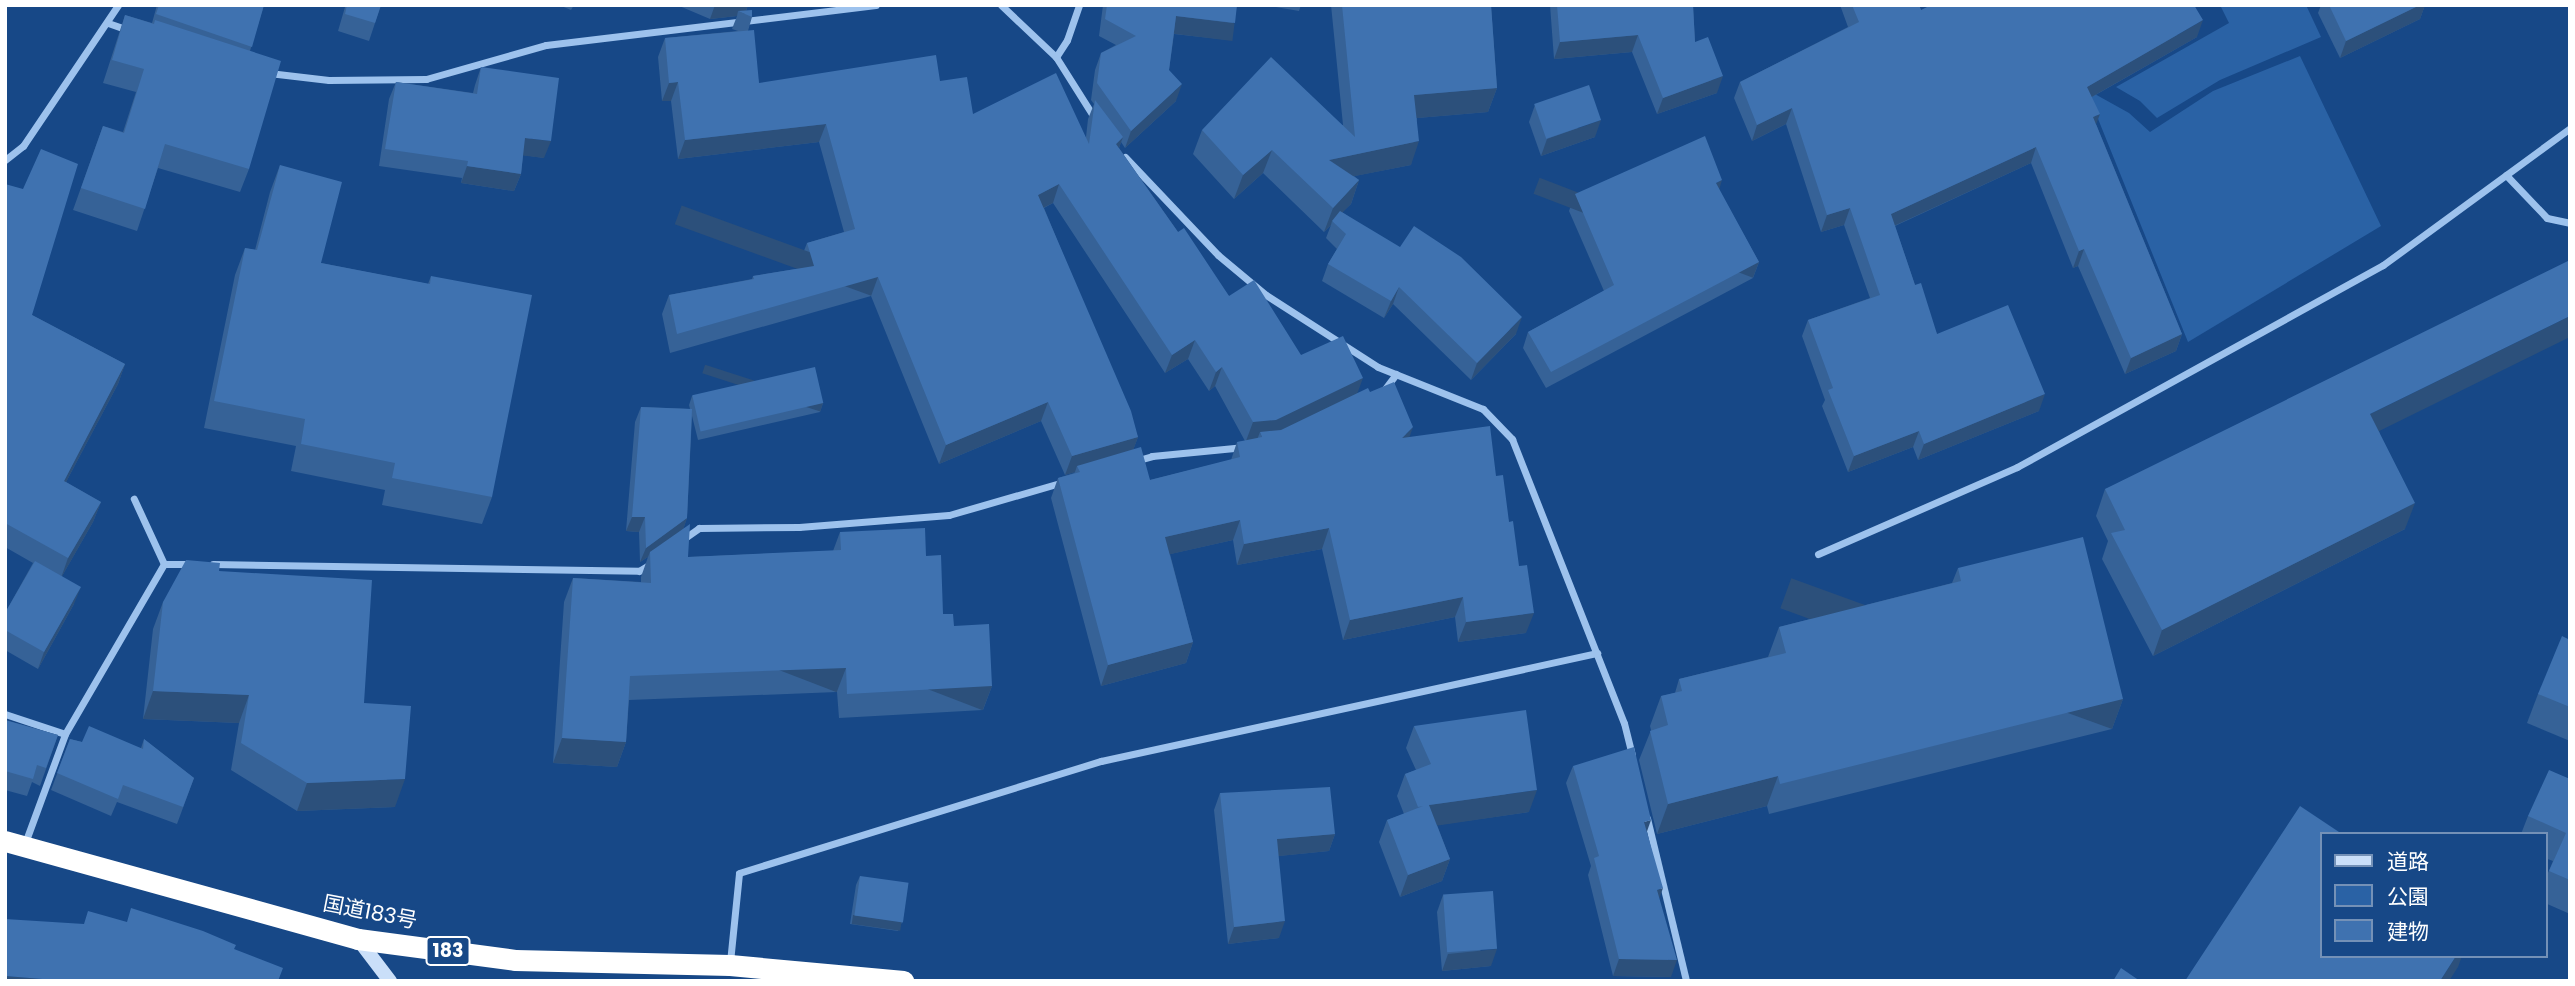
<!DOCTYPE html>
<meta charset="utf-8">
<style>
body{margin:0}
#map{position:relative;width:2575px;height:986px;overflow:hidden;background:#174887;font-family:Poppins,"Noto Sans JP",sans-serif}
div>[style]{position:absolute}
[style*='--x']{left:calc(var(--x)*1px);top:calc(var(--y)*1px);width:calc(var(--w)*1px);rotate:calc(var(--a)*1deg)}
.green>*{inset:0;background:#2a62a5}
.street>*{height:7px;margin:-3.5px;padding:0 3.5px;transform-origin:3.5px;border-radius:3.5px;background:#9dc2ed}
.secondary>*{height:14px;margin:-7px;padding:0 7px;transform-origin:7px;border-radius:7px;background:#cadff9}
.highway>*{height:21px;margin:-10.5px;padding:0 10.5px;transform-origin:10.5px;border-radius:10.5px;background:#fff}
.wall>*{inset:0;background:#366297}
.shaded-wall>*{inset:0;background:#2c507b;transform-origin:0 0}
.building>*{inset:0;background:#3f72b0;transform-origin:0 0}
span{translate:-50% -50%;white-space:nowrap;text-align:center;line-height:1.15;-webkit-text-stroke:5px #174887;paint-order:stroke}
.shield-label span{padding:2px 5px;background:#174887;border:2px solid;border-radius:5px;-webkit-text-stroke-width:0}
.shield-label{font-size:19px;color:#fff;font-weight:700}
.street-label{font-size:21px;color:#fff}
.frame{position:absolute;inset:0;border:7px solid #fff;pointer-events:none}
.legend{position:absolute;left:2320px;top:832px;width:228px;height:126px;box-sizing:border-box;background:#174887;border:2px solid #7491b7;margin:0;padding:9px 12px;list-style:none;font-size:21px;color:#fff}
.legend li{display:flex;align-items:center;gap:14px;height:35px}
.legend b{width:35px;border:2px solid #7491b7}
</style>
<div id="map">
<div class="green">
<i style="clip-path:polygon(2220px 5px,2306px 5px,2321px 37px,2220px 80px,2157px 118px,2140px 101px,2116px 87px,2229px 23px)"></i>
<i style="clip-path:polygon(2300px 56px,2381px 226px,2188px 342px,2090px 99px,2093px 93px,2129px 113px,2150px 132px,2213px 91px)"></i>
</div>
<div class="street">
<i style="--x:1001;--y:5;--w:76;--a:43.4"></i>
<i style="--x:1056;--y:57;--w:71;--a:57.7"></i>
<i style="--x:108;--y:23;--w:21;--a:19"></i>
<i style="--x:1056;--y:57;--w:20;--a:-57"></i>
<i style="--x:1067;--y:40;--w:37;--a:-71"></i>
<i style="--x:269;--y:73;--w:60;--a:6.7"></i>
<i style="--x:329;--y:80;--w:97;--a:-0.6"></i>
<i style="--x:426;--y:79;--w:125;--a:-15.8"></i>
<i style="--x:546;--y:45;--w:332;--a:-6.9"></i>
<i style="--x:1125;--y:157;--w:135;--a:46.5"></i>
<i style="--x:1218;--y:255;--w:62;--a:39.8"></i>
<i style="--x:1266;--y:295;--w:133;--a:32.7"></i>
<i style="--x:1378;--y:367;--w:113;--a:21.8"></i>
<i style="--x:1483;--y:409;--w:42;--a:46"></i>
<i style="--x:1512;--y:439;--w:305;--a:68.5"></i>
<i style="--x:1624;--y:723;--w:33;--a:76"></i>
<i style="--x:5;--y:160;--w:23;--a:-38"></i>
<i style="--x:23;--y:146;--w:170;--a:-56"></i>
<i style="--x:2506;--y:175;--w:59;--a:46.4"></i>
<i style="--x:2547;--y:218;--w:24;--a:12"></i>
<i style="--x:1384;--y:390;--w:20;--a:-53"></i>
<i style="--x:1135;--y:461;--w:18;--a:-16"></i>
<i style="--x:1152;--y:456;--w:93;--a:-5.5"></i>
<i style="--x:682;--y:540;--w:21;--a:-35"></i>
<i style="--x:699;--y:528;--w:100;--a:-0.6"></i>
<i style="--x:799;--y:527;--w:150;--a:-4.6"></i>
<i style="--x:949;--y:515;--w:119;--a:-16.1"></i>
<i style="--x:1818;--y:554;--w:217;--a:-23.6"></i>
<i style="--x:2017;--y:467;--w:418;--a:-28.9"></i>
<i style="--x:2383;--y:265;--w:232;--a:-36.2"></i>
<i style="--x:164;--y:564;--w:30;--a:0"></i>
<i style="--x:213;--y:564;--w:426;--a:0.9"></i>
<i style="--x:639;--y:571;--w:13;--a:-32"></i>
<i style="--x:5;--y:714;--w:63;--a:18.4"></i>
<i style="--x:1647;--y:818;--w:168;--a:76.5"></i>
<i style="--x:25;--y:843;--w:116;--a:-69.8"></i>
<i style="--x:65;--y:734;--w:197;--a:-59.8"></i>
<i style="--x:164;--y:564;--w:72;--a:-114.8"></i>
<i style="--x:730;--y:962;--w:89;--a:-84.2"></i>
<i style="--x:739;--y:873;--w:379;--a:-17.2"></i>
<i style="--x:1101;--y:761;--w:508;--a:-12.28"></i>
</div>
<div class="secondary">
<i style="--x:358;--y:939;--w:53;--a:52.7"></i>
</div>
<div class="highway">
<i style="--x:5;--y:841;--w:366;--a:15.5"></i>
<i style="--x:358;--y:939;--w:158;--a:7.6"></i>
<i style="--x:515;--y:960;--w:215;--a:1.3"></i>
<i style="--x:730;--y:965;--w:174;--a:5.3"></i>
</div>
<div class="wall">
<i style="clip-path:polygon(157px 5px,264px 5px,250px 51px,249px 169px,240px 192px,158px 168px,137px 231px,73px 210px,103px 126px,123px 132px,136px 92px,103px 83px,125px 15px,152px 23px)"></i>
<i style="clip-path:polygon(340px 5px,381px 5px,369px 41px,338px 31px,345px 7px)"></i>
<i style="clip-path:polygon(559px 5px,574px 5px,571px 10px)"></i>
<i style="clip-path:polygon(evenodd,677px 5px,748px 5px,746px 11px,752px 17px,748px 31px,759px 83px,940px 81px,973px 114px,1086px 137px,1088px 119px,1094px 104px,1091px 100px,1095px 70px,1101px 53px,1116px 45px,1099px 36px,1103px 5px,1237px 5px,1229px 40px,1174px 34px,1169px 70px,1176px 101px,1125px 148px,1121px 142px,1119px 148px,1178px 232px,1229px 296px,1301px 355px,1357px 393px,1370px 392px,1409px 437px,1496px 476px,1509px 522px,1526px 633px,1458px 642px,1455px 617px,1343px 640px,1322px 549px,1237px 565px,1233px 540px,1170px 554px,1193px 642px,1186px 663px,1101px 686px,1051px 498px,1058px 478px,1074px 473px,1075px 472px,1065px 475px,1041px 421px,939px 464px,871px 296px,670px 353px,662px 314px,669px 295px,752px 279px,753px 276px,802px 268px,800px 261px,807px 243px,844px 232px,819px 142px,678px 159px,671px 101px,662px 101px,658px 57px,665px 38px,738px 31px,732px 29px,737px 16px,710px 19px,677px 5px,1053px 203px,1165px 373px,1188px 359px,1209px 391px,1215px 386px,1245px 441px,1237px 442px,1231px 460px,1150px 480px,1133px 450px,1138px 437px,1044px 208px,1053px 203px)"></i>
<i style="clip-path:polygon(1264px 5px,1301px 5px,1299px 11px)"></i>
<i style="clip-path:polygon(1331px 5px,1491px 5px,1497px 88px,1488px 112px,1417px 118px,1411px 165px,1354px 176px,1359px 180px,1351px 204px,1342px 212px,1516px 334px,1471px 380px,1393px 304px,1384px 318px,1322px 281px,1328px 264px,1337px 249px,1326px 238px,1331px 225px,1324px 232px,1263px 173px,1234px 199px,1193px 154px,1202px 130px,1343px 125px)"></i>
<i style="clip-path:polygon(1550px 5px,1693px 5px,1695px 42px,1717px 93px,1657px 114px,1632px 52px,1554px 59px)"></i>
<i style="clip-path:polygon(1840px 5px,1919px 5px,1921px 10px,2197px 37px,2092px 97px,2096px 124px,2182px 334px,2176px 351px,2125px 374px,2078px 266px,2073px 268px,2031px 163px,1895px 226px,1915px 285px,1937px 334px,2039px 411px,1918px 460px,1913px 447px,1848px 472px,1822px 406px,1825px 400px,1802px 336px,1808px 320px,1870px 298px,1844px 225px,1821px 232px,1786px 124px,1752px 141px,1734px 98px,1740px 82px,1848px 27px)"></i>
<i style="clip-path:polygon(2321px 5px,2425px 5px,2420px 19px,2340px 58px,2318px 13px)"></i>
<i style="clip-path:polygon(481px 67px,544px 158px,523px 155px,521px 174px,514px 191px,461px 183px,462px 178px,379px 166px,389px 99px,396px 82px,473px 93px,475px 85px)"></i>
<i style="clip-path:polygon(1535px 105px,1595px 137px,1541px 156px,1529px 122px)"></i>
<i style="clip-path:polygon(280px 165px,321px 263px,428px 284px,431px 276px,492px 497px,482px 524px,382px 505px,385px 490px,291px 471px,296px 446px,204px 428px,235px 275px,245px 248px,255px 250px,270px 192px)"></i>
<i style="clip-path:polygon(5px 184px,32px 315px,125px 364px,118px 384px,66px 482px,101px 502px,93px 522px,62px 576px,74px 604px,38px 669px,5px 650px,5px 613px,33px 563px,5px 547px)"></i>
<i style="clip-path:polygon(1719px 190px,1759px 262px,1753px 278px,1546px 388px,1523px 348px,1528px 332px,1604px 291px,1569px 211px,1575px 194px)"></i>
<i style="clip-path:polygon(692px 396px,823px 403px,820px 412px,698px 440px,692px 416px,687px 518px,683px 529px,688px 557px,833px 551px,840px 532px,926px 556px,943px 614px,954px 626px,992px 686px,983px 710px,839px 718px,837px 692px,629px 700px,626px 742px,617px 767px,553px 763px,564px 602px,573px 578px,641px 582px,641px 577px,648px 557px,640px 562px,639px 532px,626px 531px,635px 422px,641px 407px,690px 409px,689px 405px)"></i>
<i style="clip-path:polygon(2379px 431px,2405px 529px,2153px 656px,2102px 559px,2108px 541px,2096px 516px,2105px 489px)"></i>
<i style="clip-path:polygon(1958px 568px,2123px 699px,2112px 729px,1769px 814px,1767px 806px,1657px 834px,1639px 760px,1651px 730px,1650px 726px,1661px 696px,1675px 693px,1679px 679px,1768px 657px,1779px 627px,1952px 583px)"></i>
<i style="clip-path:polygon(219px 571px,364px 703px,395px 807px,297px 811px,231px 770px,239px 723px,143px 719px,153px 629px,163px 602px)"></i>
<i style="clip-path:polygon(2570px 640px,2570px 741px,2527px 723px,2538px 694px)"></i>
<i style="clip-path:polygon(5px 720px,58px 735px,40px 786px,32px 782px,27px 796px,5px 790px)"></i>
<i style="clip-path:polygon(1414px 726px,1529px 812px,1437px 825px,1450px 859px,1442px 881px,1400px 897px,1379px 842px,1387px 820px,1404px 814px,1397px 796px,1405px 774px,1416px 770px,1406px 748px)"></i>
<i style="clip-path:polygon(70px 739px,82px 742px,141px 748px,144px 739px,194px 778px,177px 824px,117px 802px,111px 816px,51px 790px)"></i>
<i style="clip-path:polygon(1573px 766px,1647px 832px,1671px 977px,1613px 976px,1588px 875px,1591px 866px,1566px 783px)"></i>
<i style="clip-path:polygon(2570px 779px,2570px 914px,2545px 903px,2545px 880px,2553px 861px,2545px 858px,2545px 834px,2521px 834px,2528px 816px)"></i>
<i style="clip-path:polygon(1220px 793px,1335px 834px,1329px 851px,1278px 856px,1279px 938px,1228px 944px,1214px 810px)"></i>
<i style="clip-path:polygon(860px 876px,902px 922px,898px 931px,850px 924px,856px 885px)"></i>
<i style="clip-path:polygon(1443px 895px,1491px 966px,1442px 971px,1437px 912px)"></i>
</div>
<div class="shaded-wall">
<i style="clip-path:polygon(715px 5px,748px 5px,745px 14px,738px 11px,737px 16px,710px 19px)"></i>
<i style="clip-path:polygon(2420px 5px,2425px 5px,2420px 19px,2340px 58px,2346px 41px)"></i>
<i style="left:1176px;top:16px;width:59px;height:18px;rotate:7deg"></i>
<i style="clip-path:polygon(2203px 20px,2197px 37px,2081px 103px,2087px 87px)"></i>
<i style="clip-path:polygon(1638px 35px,1632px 52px,1554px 59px,1560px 42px)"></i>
<i style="clip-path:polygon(1723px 76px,1717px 93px,1657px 114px,1663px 98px)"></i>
<i style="clip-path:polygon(678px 82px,671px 101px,662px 101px,669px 83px)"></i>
<i style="clip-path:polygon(1182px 84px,1176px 101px,1125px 148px,1131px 131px)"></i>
<i style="clip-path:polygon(1497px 88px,1488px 112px,1406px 119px,1414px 95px)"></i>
<i style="clip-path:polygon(1792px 108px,1786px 124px,1752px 141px,1757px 125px)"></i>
<i style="clip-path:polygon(2100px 114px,2094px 130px,2093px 117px)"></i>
<i style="clip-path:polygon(1601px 120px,1595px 137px,1541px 156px,1547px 139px)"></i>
<i style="clip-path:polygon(826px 124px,819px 142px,678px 159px,685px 140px)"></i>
<i style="clip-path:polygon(1123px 137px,1116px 156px,1116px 144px)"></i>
<i style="clip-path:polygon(525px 138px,551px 141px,544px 158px,519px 155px)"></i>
<i style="clip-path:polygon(1419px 141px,1411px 165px,1320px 183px,1329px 160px)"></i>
<i style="clip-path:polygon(2036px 147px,2031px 163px,1885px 230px,1891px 214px)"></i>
<i style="clip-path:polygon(1272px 150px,1263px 173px,1234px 199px,1243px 175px)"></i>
<i style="clip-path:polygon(467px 166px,521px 174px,514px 191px,461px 183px)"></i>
<i style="clip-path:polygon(1359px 180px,1351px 204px,1333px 222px,1332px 221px,1331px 225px,1324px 232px,1333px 208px)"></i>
<i style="clip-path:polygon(1722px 180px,1717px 197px,1716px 183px)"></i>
<i style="clip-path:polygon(1059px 184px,1053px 203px,1031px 214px,1038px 195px)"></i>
<i style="clip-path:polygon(1850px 208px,1844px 225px,1821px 232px,1827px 215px)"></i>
<i style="clip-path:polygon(2084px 249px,2078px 266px,2073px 268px,2079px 251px)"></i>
<i style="left:1759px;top:262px;width:17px;height:235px;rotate:111deg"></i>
<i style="left:878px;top:277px;width:20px;height:209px;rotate:110deg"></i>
<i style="clip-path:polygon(1399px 287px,1393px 304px,1384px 318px,1391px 301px)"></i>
<i style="clip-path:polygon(2570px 316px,2570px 337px,2361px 440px,2370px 414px)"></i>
<i style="clip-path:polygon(1522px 317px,1516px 334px,1471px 380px,1477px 363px)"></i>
<i style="clip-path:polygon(2182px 334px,2176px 351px,2125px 374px,2131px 358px)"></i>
<i style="clip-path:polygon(1195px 340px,1188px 359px,1165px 373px,1172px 355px)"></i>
<i style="clip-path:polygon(125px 364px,118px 384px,56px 501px,64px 481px)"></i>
<i style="clip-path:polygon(1222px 367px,1215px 386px,1209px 391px,1216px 372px)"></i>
<i style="clip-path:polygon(1363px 378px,1356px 397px,1269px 439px,1262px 437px,1260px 432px,1257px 440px,1246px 441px,1253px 422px)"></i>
<i style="clip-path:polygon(2045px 394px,2039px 411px,1918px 460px,1924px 444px)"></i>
<i style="clip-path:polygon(1048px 402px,1041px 421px,939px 464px,946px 445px)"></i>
<i style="left:823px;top:403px;width:9px;height:124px;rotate:108deg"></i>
<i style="clip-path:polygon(1413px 427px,1406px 447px,1402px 438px)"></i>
<i style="clip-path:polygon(1919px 431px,1913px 447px,1848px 472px,1854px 456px)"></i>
<i style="clip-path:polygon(1138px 437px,1131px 456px,1077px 466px,1075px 472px,1065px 475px,1072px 456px)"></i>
<i style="clip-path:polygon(101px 502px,93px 522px,61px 578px,68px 558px)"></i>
<i style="clip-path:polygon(2415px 503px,2405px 529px,2153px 656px,2162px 630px)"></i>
<i style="clip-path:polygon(632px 517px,645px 517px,639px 532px,626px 531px)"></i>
<i style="clip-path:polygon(687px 518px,682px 533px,650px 552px,648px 557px,640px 562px,646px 548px)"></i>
<i style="clip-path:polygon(1240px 520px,1233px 540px,1158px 557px,1165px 537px)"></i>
<i style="clip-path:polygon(1329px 528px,1322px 549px,1237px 565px,1244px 544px)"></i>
<i style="clip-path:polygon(81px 587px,74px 604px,38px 669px,44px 652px)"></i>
<i style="clip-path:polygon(1463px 597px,1455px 617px,1343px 640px,1350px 620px)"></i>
<i style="clip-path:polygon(1534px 613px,1526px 633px,1458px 642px,1466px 622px)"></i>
<i style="clip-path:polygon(1193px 642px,1186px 663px,1101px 686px,1108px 665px)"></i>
<i style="left:846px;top:668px;width:26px;height:216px;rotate:111deg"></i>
<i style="left:992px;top:686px;width:26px;height:145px;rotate:111deg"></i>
<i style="clip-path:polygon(153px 691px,249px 695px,239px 723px,143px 719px)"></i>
<i style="left:2123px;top:699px;width:32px;height:353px;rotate:110deg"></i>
<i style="clip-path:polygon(562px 738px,626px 742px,617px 767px,553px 763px)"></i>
<i style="clip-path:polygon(1778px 776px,1767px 806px,1657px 834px,1668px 804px)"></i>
<i style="clip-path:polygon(405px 779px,395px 807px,297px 811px,307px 783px)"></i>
<i style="clip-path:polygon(1537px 790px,1529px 812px,1421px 828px,1429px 805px)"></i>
<i style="clip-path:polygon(1651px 820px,1645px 837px,1644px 822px)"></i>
<i style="clip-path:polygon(1335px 834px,1329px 851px,1270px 857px,1277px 839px)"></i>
<i style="clip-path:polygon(1450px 859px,1442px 881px,1400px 897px,1408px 875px)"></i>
<i style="clip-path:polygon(1663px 888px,1657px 905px,1657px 890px)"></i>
<i style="left:853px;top:915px;width:49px;height:9px;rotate:8deg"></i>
<i style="clip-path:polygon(1285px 921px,1279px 938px,1228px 944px,1234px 927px)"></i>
<i style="clip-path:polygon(1497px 949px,1491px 966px,1442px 971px,1448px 954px)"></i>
<i style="clip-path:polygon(2456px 956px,2462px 956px,2458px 967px,2449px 981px,2440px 981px)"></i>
<i style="clip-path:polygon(1619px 959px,1677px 960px,1671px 977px,1613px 976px)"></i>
<i style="clip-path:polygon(5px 976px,67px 981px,5px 981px)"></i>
</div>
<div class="building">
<i style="clip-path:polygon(159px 5px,264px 5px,252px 47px,156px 14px)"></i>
<i style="clip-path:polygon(347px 5px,381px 5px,375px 23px,345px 14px)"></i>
<i style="clip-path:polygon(1107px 5px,1237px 5px,1235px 23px,1176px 16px,1169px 70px,1182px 84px,1131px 131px,1097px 83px,1101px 53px,1136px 36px,1105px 19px)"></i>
<i style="clip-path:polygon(1342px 5px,1491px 5px,1497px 88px,1414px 95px,1419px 141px,1329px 160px,1359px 180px,1333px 208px,1272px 150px,1243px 175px,1202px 130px,1271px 57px,1355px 137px)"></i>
<i style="clip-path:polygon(1557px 5px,1693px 5px,1695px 42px,1708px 37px,1723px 76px,1663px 98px,1638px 35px,1560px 42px)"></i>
<i style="clip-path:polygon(1852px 5px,1919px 5px,1921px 10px,1931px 5px,2194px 5px,2203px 20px,2087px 87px,2100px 114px,2093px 117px,2182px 334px,2131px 358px,2084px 249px,2079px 251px,2036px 147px,1891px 214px,1915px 285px,1921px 283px,1937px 334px,2008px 305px,2045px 394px,1924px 444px,1919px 431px,1854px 456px,1828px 390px,1833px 388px,1808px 320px,1880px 295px,1850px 208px,1827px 215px,1792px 108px,1757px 125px,1740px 82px,1859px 22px)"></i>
<i style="clip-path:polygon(2329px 5px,2420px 5px,2346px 41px)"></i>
<i style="clip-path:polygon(752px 10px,752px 17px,738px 11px)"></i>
<i style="clip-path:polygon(125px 15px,154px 24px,155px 20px,281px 61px,249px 169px,165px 144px,145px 209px,81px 188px,103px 126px,124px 133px,144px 69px,112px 60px)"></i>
<i style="clip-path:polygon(754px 30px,759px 83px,936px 55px,940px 81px,967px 77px,973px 114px,1056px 73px,1089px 144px,1095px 100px,1123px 137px,1116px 144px,1178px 232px,1184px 228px,1229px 296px,1254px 280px,1301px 355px,1343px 336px,1363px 378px,1276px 420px,1253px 422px,1222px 367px,1216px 372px,1195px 340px,1172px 355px,1059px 184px,1038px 195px,1131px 411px,1138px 437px,1072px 456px,1048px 402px,946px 445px,878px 277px,677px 334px,669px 295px,754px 279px,753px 276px,814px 266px,807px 243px,855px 229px,826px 124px,685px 140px,678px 82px,669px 83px,665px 38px)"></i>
<i style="clip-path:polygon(481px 67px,559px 78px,551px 141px,525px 138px,521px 174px,467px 166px,468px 161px,385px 149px,396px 82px,477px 94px)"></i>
<i style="left:1589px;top:85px;width:37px;height:58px;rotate:71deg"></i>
<i style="clip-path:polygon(1705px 136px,1722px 180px,1716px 183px,1759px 262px,1551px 372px,1528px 332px,1614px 285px,1575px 194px)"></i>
<i style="clip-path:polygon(41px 149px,78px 164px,32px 315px,125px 364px,64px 481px,101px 502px,68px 558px,5px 523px,5px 184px,23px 189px)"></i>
<i style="clip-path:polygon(280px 165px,342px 182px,321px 263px,430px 284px,431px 276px,532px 295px,492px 497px,392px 478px,395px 463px,301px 444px,305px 419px,214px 401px,245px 248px,257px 250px)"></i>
<i style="clip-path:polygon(1340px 211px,1400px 247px,1414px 226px,1461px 257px,1522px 317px,1477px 363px,1399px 287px,1391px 301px,1328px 264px,1346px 234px,1332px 221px)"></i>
<i style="clip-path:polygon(2570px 260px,2570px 316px,2370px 414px,2415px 503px,2162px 630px,2111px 533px,2125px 530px,2105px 489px)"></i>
<i style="left:815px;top:367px;width:37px;height:126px;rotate:77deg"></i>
<i style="clip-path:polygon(1394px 382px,1413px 427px,1402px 438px,1490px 426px,1496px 476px,1503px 475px,1509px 522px,1513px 521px,1519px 566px,1527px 565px,1534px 613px,1466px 622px,1463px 597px,1350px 620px,1329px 528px,1244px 544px,1240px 520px,1165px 537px,1193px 642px,1108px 665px,1058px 478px,1080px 472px,1077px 466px,1141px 447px,1150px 480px,1240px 457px,1237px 442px,1262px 437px,1260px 432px,1281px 430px,1368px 388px,1370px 392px)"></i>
<i style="clip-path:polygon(641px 407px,692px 409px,687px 518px,646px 548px,645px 517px,632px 517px)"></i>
<i style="clip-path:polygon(690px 524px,688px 557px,841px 550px,840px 532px,925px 528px,926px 556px,941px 555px,943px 614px,953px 614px,954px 626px,989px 624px,992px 686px,847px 694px,846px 668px,630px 676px,626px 742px,562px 738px,573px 578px,651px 583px,650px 552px)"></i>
<i style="clip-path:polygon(2083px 537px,2123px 699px,1780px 784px,1778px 776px,1668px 804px,1650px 731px,1668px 725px,1661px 696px,1682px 691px,1679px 679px,1786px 653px,1779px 627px,1961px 581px,1958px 568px)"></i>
<i style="clip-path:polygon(186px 560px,220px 563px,219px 571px,372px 580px,364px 703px,411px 706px,405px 779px,307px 783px,241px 743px,249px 695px,153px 691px,163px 602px)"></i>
<i style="clip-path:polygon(35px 561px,81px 587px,44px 652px,5px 630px,5px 613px)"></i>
<i style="clip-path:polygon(2562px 636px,2570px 640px,2570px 707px,2538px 694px)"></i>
<i style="clip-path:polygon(1526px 710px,1537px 790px,1429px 805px,1450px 859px,1408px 875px,1387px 820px,1423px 806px,1418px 807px,1405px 774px,1431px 764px,1414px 726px)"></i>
<i style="clip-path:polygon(5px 720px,58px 735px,46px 768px,37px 765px,33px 779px,5px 771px)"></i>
<i style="clip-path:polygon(89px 726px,143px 749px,144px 739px,194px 778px,183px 807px,123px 785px,118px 799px,57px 773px,70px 739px,82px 742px)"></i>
<i style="clip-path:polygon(1634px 747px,1651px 820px,1644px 822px,1663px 888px,1657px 890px,1677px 960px,1619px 959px,1594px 858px,1599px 856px,1573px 766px)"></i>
<i style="clip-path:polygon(2549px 770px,2570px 779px,2570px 880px,2549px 871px,2566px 833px,2528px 816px)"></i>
<i style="clip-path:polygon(1330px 787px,1335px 834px,1277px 839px,1285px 921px,1234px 927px,1220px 793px)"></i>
<i style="clip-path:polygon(2300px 806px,2342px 834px,2321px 834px,2321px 956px,2456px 956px,2440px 981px,2185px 981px)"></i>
<i style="left:860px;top:876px;width:49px;height:40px;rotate:8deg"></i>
<i style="left:1493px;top:891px;width:58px;height:50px;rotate:86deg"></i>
<i style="clip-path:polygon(131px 908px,203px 931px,236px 945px,234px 949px,283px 968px,278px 981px,67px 981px,5px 976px,5px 919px,84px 924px,88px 911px,127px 922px)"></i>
<i style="clip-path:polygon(2121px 968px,2140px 981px,2113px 981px)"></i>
</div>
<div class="shield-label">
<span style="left:448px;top:951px">183</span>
</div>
<div class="street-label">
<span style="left:370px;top:912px;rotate:11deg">国道183号</span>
</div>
<div class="frame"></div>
<ul class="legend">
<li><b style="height:9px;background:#cadff9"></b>道路</li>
<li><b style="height:19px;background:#2a62a5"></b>公園</li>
<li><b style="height:19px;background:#3f72b0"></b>建物</li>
</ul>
</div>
